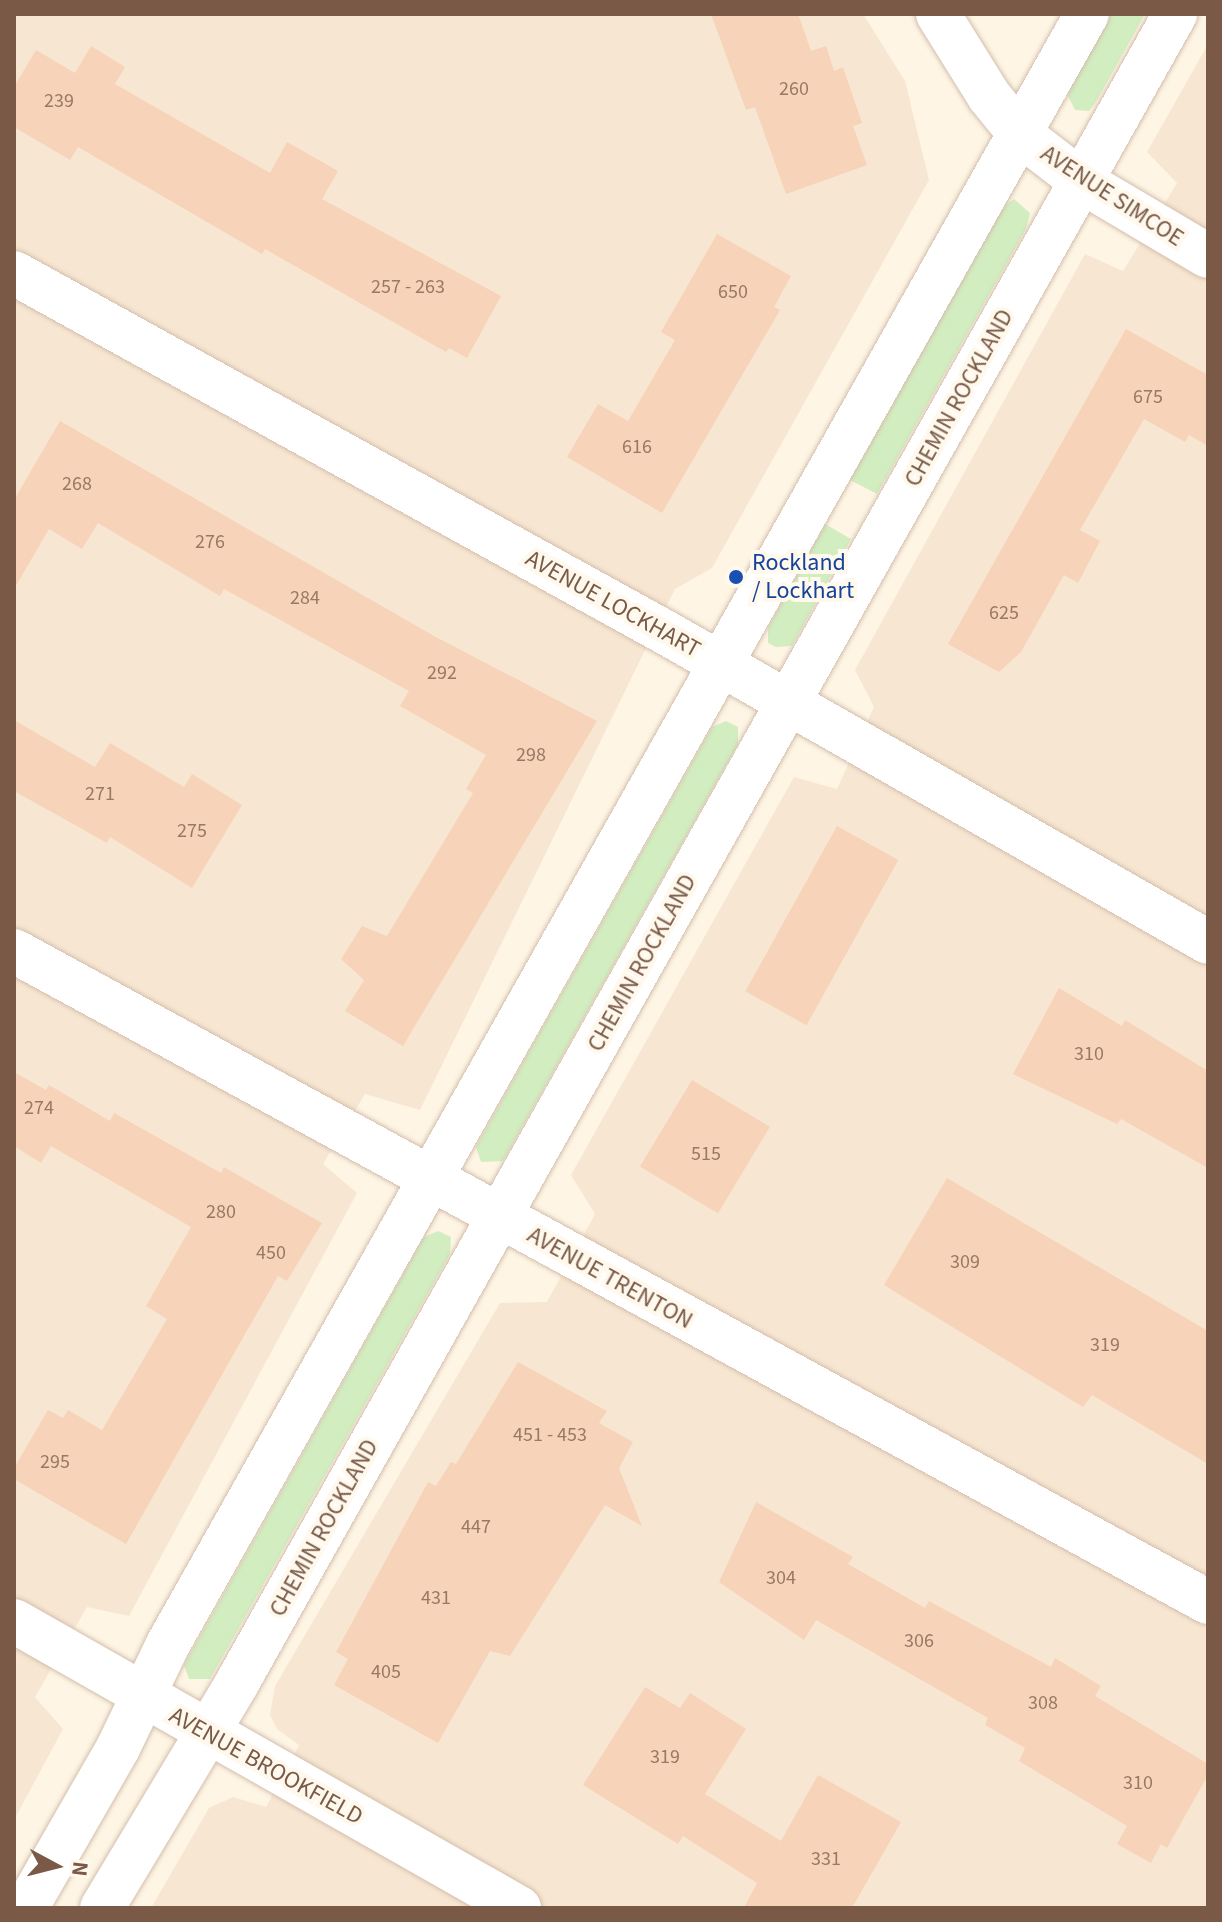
<!DOCTYPE html>
<style>
body{margin:0}
#map{position:relative;width:1222px;height:1922px;overflow:hidden;background:#fef5e4;font-family:"Source Sans 3",sans-serif}
div>[style]{position:absolute}
[style*='--x']{left:calc(var(--x)*1px);top:calc(var(--y)*1px);width:calc(var(--w)*1px);rotate:calc(var(--a)*1deg)}
.residential>*{inset:0;background:#f7e7d2}
.green>*{inset:0;background:#d2eec1}
.building>*{inset:0;background:#f6d3b9;transform-origin:0 0}
.roads{filter:drop-shadow(0 0 2px #d4beac) drop-shadow(0 0 2px #d4beac)}
.minor>*{height:44px;margin:-22px;padding:0 22px;transform-origin:22px;border-radius:22px;background:#fff}
.tertiary>*{height:44px;margin:-22px;padding:0 22px;transform-origin:22px;border-radius:22px;background:#fff}
.dots>*{width:22px;height:22px;translate:-50% -50%;box-sizing:border-box;border:4px solid #fff8ed;border-radius:50%}
span{translate:-50% -50%;white-space:nowrap;text-align:center;line-height:1.15;-webkit-text-stroke:8px #fff8ed;paint-order:stroke}
.number-label{font-size:20px;color:#997864}
.number-label span{-webkit-text-stroke-width:0}
.street-label{font-size:24px;color:#7a5a47}
.transit-label{font-size:24px;color:#164399}
.left{translate:0 -50%;text-align:left}
.frame{position:absolute;inset:0;border:16px solid #7a5a47;pointer-events:none}
.north{position:absolute;left:16px;top:1826px;width:80px;height:80px;-webkit-text-stroke:6px #fff8ed;paint-order:stroke;rotate:97deg;font-size:22px;font-weight:700;line-height:32px;text-align:center;color:#7a5a47}
.north::after{content:'';display:block;margin:auto;width:28px;height:36px;background:#7a5a47;clip-path:polygon(50% 0,100% 100%,50% 72%,0 100%)}
</style>
<div id="map">
<div class="residential">
<i style="clip-path:polygon(14px 14px,863px 14px,905px 81px,929px 180px,712px 568px,675px 589px,420px 1110px,365px 1094px,323px 1164px,357px 1193px,129px 1616px,87px 1607px,35px 1697px,63px 1729px,14px 1820px)"></i>
<i style="clip-path:polygon(1208px 44px,1208px 1908px,151px 1908px,209px 1808px,233px 1797px,266px 1807px,299px 1745px,277px 1729px,270px 1715px,275px 1686px,500px 1303px,547px 1302px,595px 1214px,571px 1175px,794px 777px,837px 789px,874px 707px,855px 670px,1085px 254px,1123px 271px,1177px 183px,1147px 152px)"></i>
</div>
<div class="green">
<i style="clip-path:polygon(1111px 14px,1145px 14px,1096px 102px,1089px 111px,1075px 110px,1068px 96px,1071px 85px)"></i>
<i style="clip-path:polygon(1014px 199px,1030px 213px,1026px 229px,877px 494px,850px 480px,1003px 207px)"></i>
<i style="clip-path:polygon(825px 524px,851px 539px,792px 646px,776px 647px,768px 643px,768px 628px)"></i>
<i style="clip-path:polygon(726px 721px,738px 727px,738px 744px,503px 1161px,481px 1162px,476px 1147px,526px 1057px,712px 727px)"></i>
<i style="clip-path:polygon(438px 1231px,451px 1237px,450px 1254px,210px 1679px,189px 1679px,184px 1665px,424px 1237px)"></i>
</div>
<div class="building">
<i style="clip-path:polygon(711px 14px,798px 14px,811px 51px,826px 46px,834px 71px,843px 67px,862px 123px,853px 126px,867px 165px,786px 194px,755px 107px,746px 110px)"></i>
<i style="clip-path:polygon(91px 46px,125px 67px,115px 84px,270px 173px,287px 142px,338px 171px,322px 199px,501px 296px,467px 358px,449px 348px,446px 352px,265px 249px,262px 254px,78px 147px,70px 160px,14px 127px,14px 87px,36px 50px,75px 73px)"></i>
<i style="clip-path:polygon(717px 234px,791px 276px,774px 307px,780px 310px,662px 513px,567px 457px,598px 404px,628px 421px,675px 340px,661px 332px)"></i>
<i style="clip-path:polygon(1126px 329px,1208px 375px,1208px 446px,1189px 435px,1185px 442px,1144px 419px,1080px 530px,1100px 541px,1078px 583px,1064px 575px,1021px 652px,999px 672px,948px 644px)"></i>
<i style="clip-path:polygon(60px 421px,434px 636px,597px 721px,403px 1046px,345px 1011px,364px 980px,341px 959px,362px 926px,387px 936px,473px 793px,466px 789px,486px 755px,400px 706px,409px 691px,224px 589px,220px 596px,98px 523px,82px 549px,49px 529px,14px 589px,14px 500px)"></i>
<i style="clip-path:polygon(14px 720px,95px 767px,110px 743px,184px 787px,192px 774px,242px 805px,192px 888px,110px 837px,107px 843px,14px 791px)"></i>
<i style="left:837px;top:826px;width:70px;height:189px;rotate:29deg"></i>
<i style="clip-path:polygon(1059px 988px,1122px 1026px,1125px 1020px,1208px 1071px,1208px 1168px,1121px 1119px,1117px 1124px,1013px 1074px)"></i>
<i style="clip-path:polygon(14px 1072px,46px 1090px,49px 1085px,110px 1121px,114px 1113px,221px 1173px,224px 1167px,322px 1223px,287px 1281px,278px 1276px,126px 1544px,14px 1479px,14px 1468px,48px 1410px,63px 1418px,68px 1410px,102px 1430px,167px 1319px,146px 1306px,191px 1227px,51px 1146px,41px 1163px,14px 1146px)"></i>
<i style="left:692px;top:1080px;width:91px;height:101px;rotate:31deg"></i>
<i style="clip-path:polygon(947px 1178px,1208px 1331px,1208px 1464px,1092px 1395px,1083px 1407px,884px 1285px)"></i>
<i style="clip-path:polygon(518px 1362px,607px 1411px,599px 1423px,633px 1442px,619px 1468px,642px 1526px,605px 1505px,510px 1656px,490px 1651px,438px 1743px,334px 1685px,348px 1659px,336px 1652px,428px 1482px,436px 1486px,451px 1462px,456px 1464px)"></i>
<i style="clip-path:polygon(756px 1502px,853px 1557px,848px 1564px,925px 1608px,929px 1601px,1051px 1667px,1055px 1658px,1101px 1686px,1095px 1696px,1208px 1764px,1208px 1775px,1167px 1848px,1161px 1844px,1151px 1863px,1117px 1844px,1127px 1826px,1019px 1761px,1025px 1748px,985px 1725px,988px 1718px,816px 1620px,804px 1640px,719px 1582px)"></i>
<i style="clip-path:polygon(645px 1687px,680px 1708px,690px 1693px,746px 1729px,705px 1794px,781px 1841px,818px 1775px,901px 1822px,852px 1908px,744px 1908px,757px 1883px,683px 1836px,678px 1844px,583px 1785px)"></i>
</div>
<div class="roads">
<div class="minor">
<i style="--x:938;--y:14;--w:97;--a:58.1"></i>
<i style="--x:989;--y:96;--w:49;--a:50.8"></i>
<i style="--x:1020;--y:134;--w:77;--a:37.6"></i>
<i style="--x:1081;--y:181;--w:147;--a:30.6"></i>
<i style="--x:14;--y:273;--w:749;--a:28.89"></i>
<i style="--x:670;--y:635;--w:619;--a:29.71"></i>
<i style="--x:14;--y:951;--w:1360;--a:28.6"></i>
<i style="--x:14;--y:1621;--w:581;--a:29.61"></i>
</div>
<div class="tertiary">
<i style="--x:26;--y:1908;--w:185;--a:-60.1"></i>
<i style="--x:118;--y:1748;--w:113;--a:-64.3"></i>
<i style="--x:167;--y:1646;--w:1873;--a:-60.59"></i>
<i style="--x:102;--y:1908;--w:262;--a:-59"></i>
<i style="--x:237;--y:1683;--w:1915;--a:-60.66"></i>
</div>
</div>
<div class="dots">
<i style="left:736px;top:577px;background:#1a4fb4"></i>
</div>
<div class="number-label">
<span style="left:794px;top:89px">260</span>
<span style="left:59px;top:101px">239</span>
<span style="left:408px;top:287px">257 - 263</span>
<span style="left:733px;top:292px">650</span>
<span style="left:1148px;top:397px">675</span>
<span style="left:637px;top:447px">616</span>
<span style="left:77px;top:484px">268</span>
<span style="left:210px;top:542px">276</span>
<span style="left:305px;top:598px">284</span>
<span style="left:1004px;top:613px">625</span>
<span style="left:442px;top:673px">292</span>
<span style="left:531px;top:755px">298</span>
<span style="left:100px;top:794px">271</span>
<span style="left:192px;top:831px">275</span>
<span style="left:1089px;top:1054px">310</span>
<span style="left:39px;top:1108px">274</span>
<span style="left:706px;top:1154px">515</span>
<span style="left:221px;top:1212px">280</span>
<span style="left:271px;top:1253px">450</span>
<span style="left:965px;top:1262px">309</span>
<span style="left:1105px;top:1345px">319</span>
<span style="left:550px;top:1435px">451 - 453</span>
<span style="left:55px;top:1462px">295</span>
<span style="left:476px;top:1527px">447</span>
<span style="left:781px;top:1578px">304</span>
<span style="left:436px;top:1598px">431</span>
<span style="left:919px;top:1641px">306</span>
<span style="left:386px;top:1672px">405</span>
<span style="left:1043px;top:1703px">308</span>
<span style="left:665px;top:1757px">319</span>
<span style="left:1138px;top:1783px">310</span>
<span style="left:826px;top:1859px">331</span>
</div>
<div class="street-label">
<span style="left:1112px;top:196px;rotate:33deg">AVENUE SIMCOE</span>
<span style="left:959px;top:398px;rotate:-61deg">CHEMIN ROCKLAND</span>
<span style="left:613px;top:604px;rotate:29deg">AVENUE LOCKHART</span>
<span style="left:642px;top:963px;rotate:-61deg">CHEMIN ROCKLAND</span>
<span style="left:610px;top:1278px;rotate:29deg">AVENUE TRENTON</span>
<span style="left:324px;top:1528px;rotate:-61deg">CHEMIN ROCKLAND</span>
<span style="left:266px;top:1766px;rotate:29deg">AVENUE BROOKFIELD</span>
</div>
<div class="transit-label">
<span class="left" style="left:752px;top:577px">Rockland<br>/ Lockhart</span>
</div>
<div class="frame"></div>
<div class="north">N</div>
</div>
